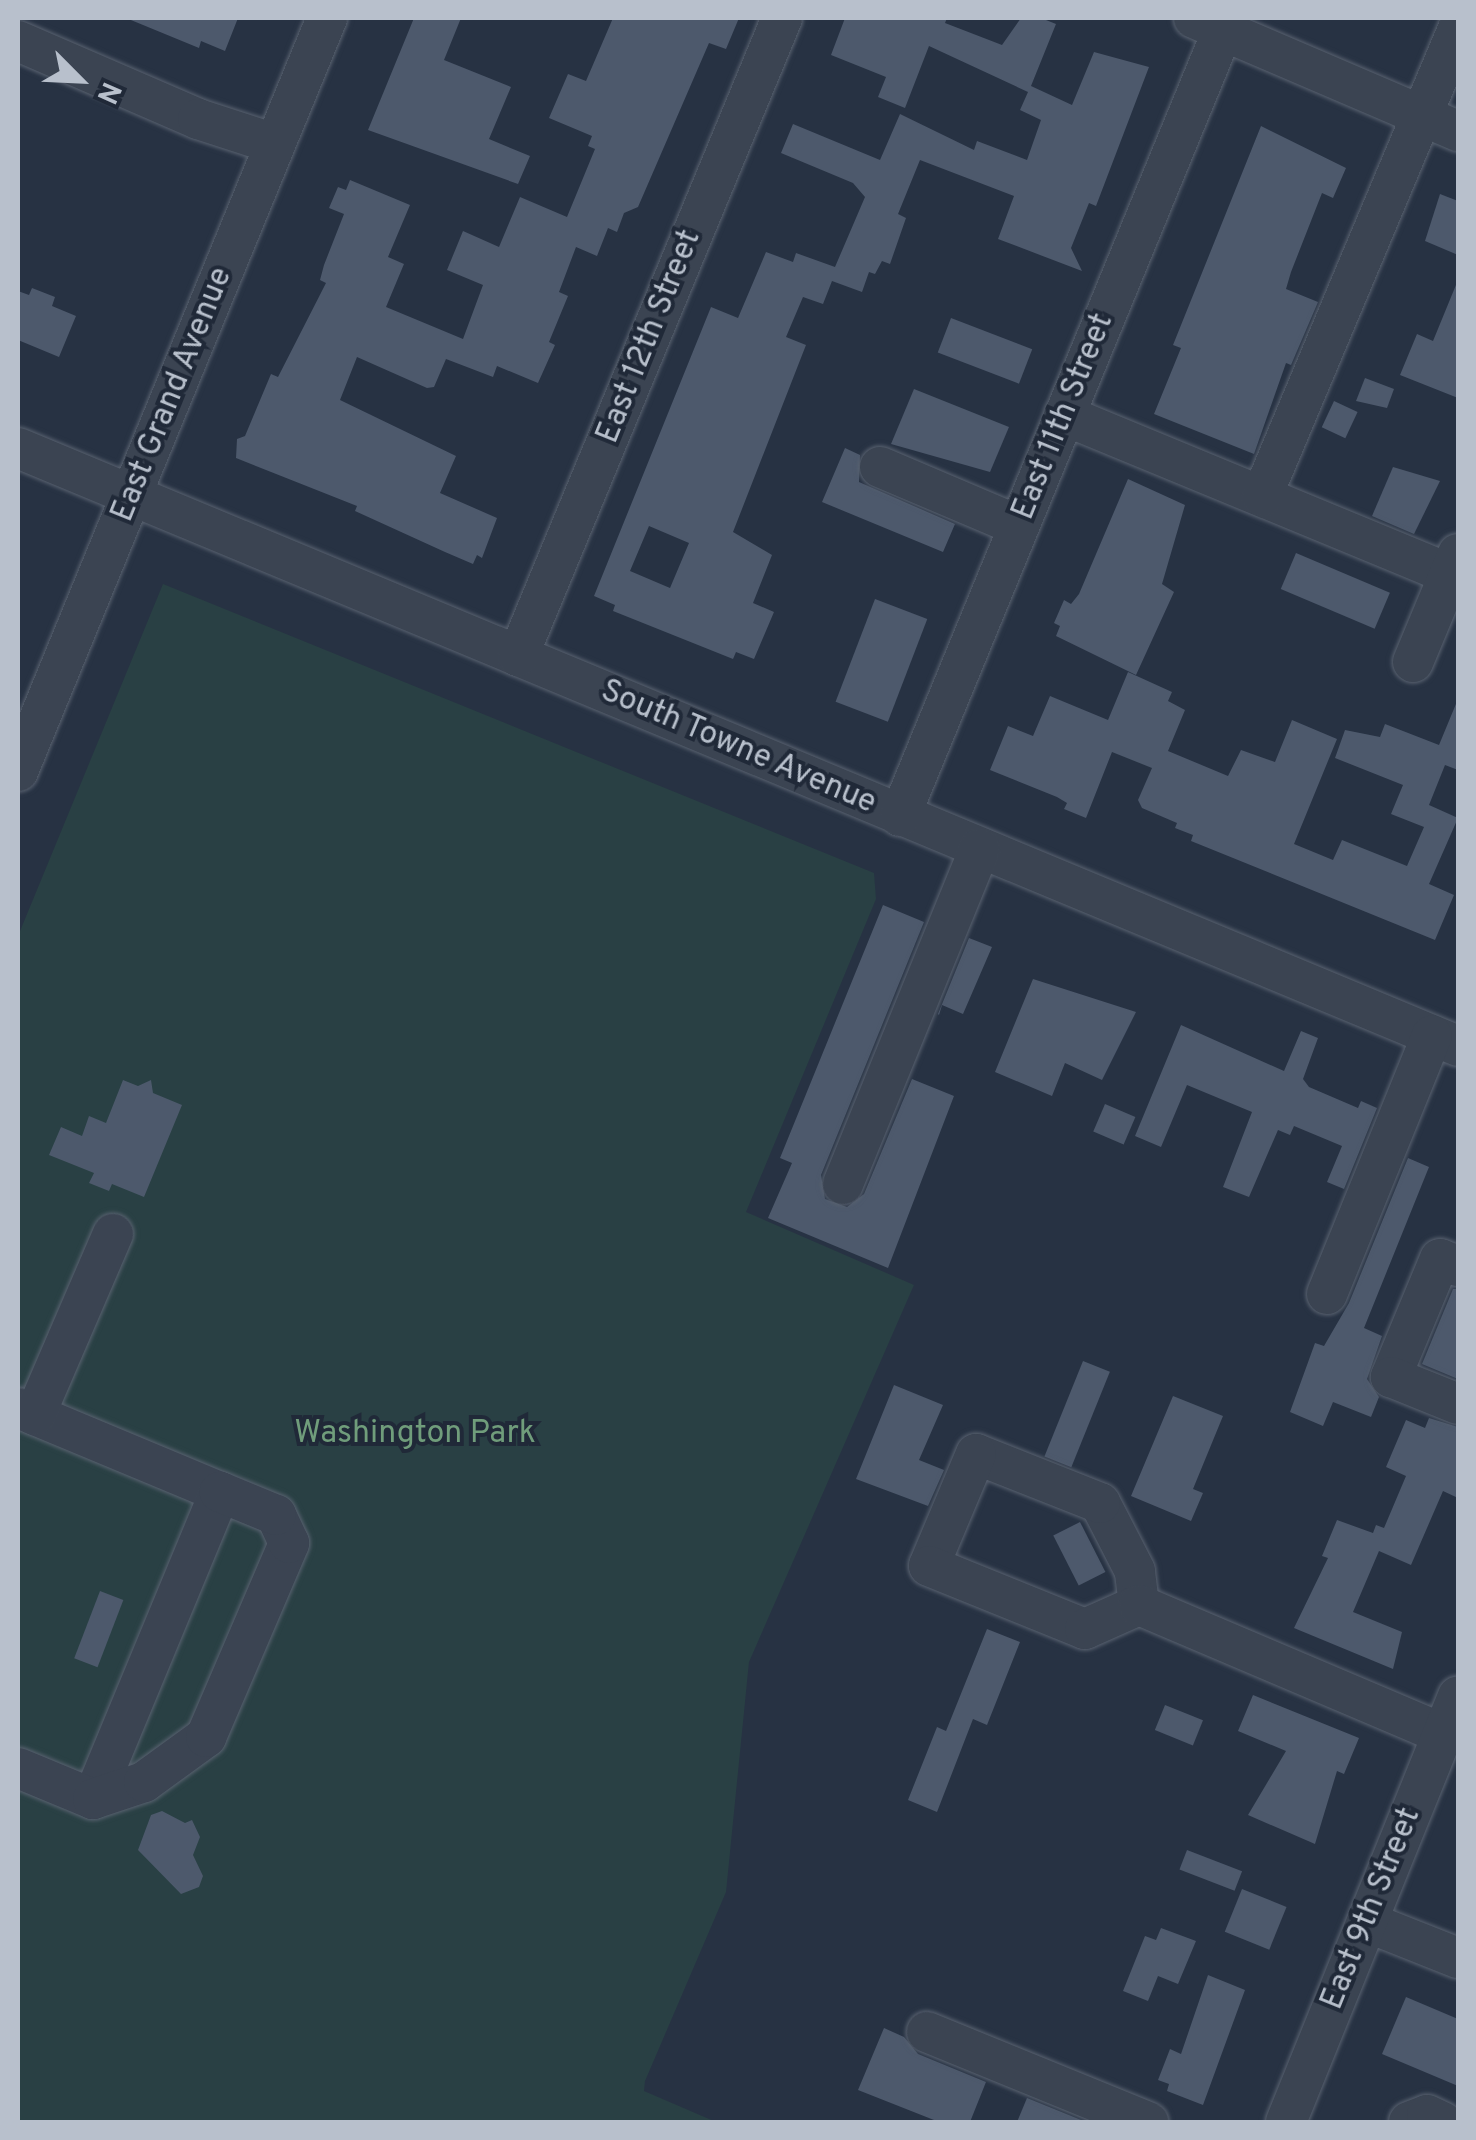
<!DOCTYPE html>
<style>
body{margin:0}
#map{position:relative;width:1476px;height:2140px;overflow:hidden;background:#273243;font-family:Overpass,sans-serif}
div>[style]{position:absolute}
[style*='--x']{left:calc(var(--x)*1px);top:calc(var(--y)*1px);width:calc(var(--w)*1px);rotate:calc(var(--a)*1deg)}
.green>*{inset:0;background:#294044}
.building>*{inset:0;background:#4d596c;transform-origin:0 0}
.roads{filter:drop-shadow(0 0 2px #596270) drop-shadow(0 0 2px #596270)}
.minor>*{height:40px;margin:-20px;padding:0 20px;transform-origin:20px;border-radius:20px;background:#3b4452}
span{translate:-50% -50%;white-space:nowrap;text-align:center;line-height:1.15;-webkit-text-stroke:8px #202938;paint-order:stroke}
.street-label{font-size:32px;color:#b8c0cc}
.park-label{font-size:32px;color:#709d7b}
.frame{position:absolute;inset:0;border:20px solid #b8c0cc;pointer-events:none}
.north{position:absolute;left:30px;top:30px;width:100px;height:100px;-webkit-text-stroke:8px #202938;paint-order:stroke;rotate:114deg;font-size:28px;font-weight:700;line-height:40px;text-align:center;color:#b8c0cc}
.north::after{content:'';display:block;margin:auto;width:35px;height:45px;background:#b8c0cc;clip-path:polygon(50% 0,100% 100%,50% 72%,0 100%)}
</style>
<div id="map">
<div class="green">
<i style="clip-path:polygon(163px 584px,874px 873px,876px 899px,746px 1212px,914px 1285px,749px 1662px,726px 1892px,645px 2081px,644px 2091px,716px 2122px,18px 2122px,18px 936px)"></i>
</div>
<div class="building">
<i style="clip-path:polygon(126px 18px,238px 18px,225px 51px,201px 41px,199px 48px)"></i>
<i style="clip-path:polygon(414px 18px,461px 18px,444px 60px,511px 87px,489px 139px,530px 156px,518px 184px,368px 130px)"></i>
<i style="clip-path:polygon(613px 18px,739px 18px,726px 49px,709px 43px,638px 207px,624px 213px,617px 232px,608px 228px,597px 256px,576px 247px,559px 292px,568px 296px,549px 342px,555px 345px,538px 383px,497px 366px,493px 377px,446px 359px,434px 387px,427px 388px,357px 357px,340px 400px,456px 456px,440px 493px,497px 518px,482px 558px,477px 555px,473px 564px,445px 552px,355px 511px,357px 506px,236px 458px,237px 439px,245px 436px,271px 374px,278px 377px,326px 283px,320px 280px,324px 265px,344px 214px,329px 208px,338px 187px,346px 190px,350px 180px,410px 205px,388px 257px,404px 264px,386px 307px,463px 339px,483px 285px,447px 270px,463px 231px,499px 247px,520px 197px,567px 217px,595px 149px,588px 146px,592px 136px,549px 118px,568px 74px,586px 81px)"></i>
<i style="clip-path:polygon(evenodd,845px 18px,947px 18px,945px 23px,1002px 45px,1021px 18px,1041px 18px,1056px 24px,1031px 86px,1072px 105px,1094px 52px,1149px 67px,1096px 206px,1089px 203px,1071px 248px,1082px 271px,998px 239px,1014px 196px,920px 160px,898px 214px,906px 218px,890px 264px,882px 261px,875px 274px,869px 272px,862px 292px,832px 281px,823px 304px,803px 297px,786px 337px,806px 345px,733px 532px,772px 555px,753px 603px,774px 612px,754px 659px,736px 652px,733px 659px,613px 611px,615px 605px,594px 596px,711px 307px,738px 318px,766px 252px,793px 262px,796px 253px,835px 267px,865px 197px,853px 183px,781px 153px,793px 124px,880px 160px,900px 114px,974px 150px,977px 141px,1027px 160px,1041px 120px,1020px 110px,1028px 92px,929px 46px,905px 108px,878px 97px,886px 77px,831px 55px,845px 18px,649px 526px,689px 543px,670px 588px,630px 571px,649px 526px)"></i>
<i style="clip-path:polygon(1261px 126px,1346px 168px,1333px 198px,1322px 193px,1291px 272px,1286px 289px,1318px 302px,1291px 365px,1286px 363px,1254px 454px,1154px 414px,1181px 348px,1173px 345px)"></i>
<i style="clip-path:polygon(1440px 194px,1458px 201px,1458px 255px,1425px 241px)"></i>
<i style="clip-path:polygon(1458px 280px,1458px 398px,1400px 375px,1417px 334px,1433px 341px)"></i>
<i style="clip-path:polygon(32px 288px,55px 297px,52px 306px,76px 316px,59px 357px,18px 340px,18px 291px,29px 295px)"></i>
<i style="left:951px;top:318px;width:87px;height:37px;rotate:21deg"></i>
<i style="clip-path:polygon(1365px 378px,1394px 389px,1387px 408px,1356px 401px)"></i>
<i style="clip-path:polygon(914px 389px,1009px 427px,990px 472px,891px 444px)"></i>
<i style="left:1334px;top:401px;width:26px;height:29px;rotate:25deg"></i>
<i style="clip-path:polygon(845px 448px,860px 455px,859px 482px,955px 524px,943px 552px,822px 502px)"></i>
<i style="clip-path:polygon(1393px 467px,1440px 481px,1414px 534px,1372px 516px)"></i>
<i style="clip-path:polygon(1128px 479px,1185px 505px,1162px 584px,1174px 592px,1136px 675px,1056px 636px,1060px 626px,1054px 623px,1064px 600px,1071px 604px,1079px 594px)"></i>
<i style="left:1296px;top:553px;width:102px;height:39px;rotate:23deg"></i>
<i style="left:875px;top:599px;width:56px;height:110px;rotate:21deg"></i>
<i style="clip-path:polygon(1128px 672px,1172px 692px,1168px 701px,1185px 710px,1168px 751px,1228px 776px,1241px 750px,1275px 762px,1292px 720px,1337px 739px,1294px 844px,1333px 860px,1342px 840px,1407px 866px,1424px 827px,1391px 814px,1403px 785px,1335px 758px,1345px 730px,1380px 737px,1385px 724px,1439px 745px,1458px 699px,1458px 770px,1445px 765px,1429px 805px,1458px 818px,1429px 884px,1454px 895px,1435px 940px,1191px 841px,1193px 835px,1175px 828px,1177px 823px,1142px 808px,1138px 800px,1152px 768px,1112px 752px,1086px 818px,1064px 809px,1067px 803px,1057px 797px,990px 770px,1008px 726px,1033px 736px,1050px 696px,1108px 720px)"></i>
<i style="clip-path:polygon(883px 905px,924px 922px,821px 1175px,825px 1199px,847px 1207px,864px 1194px,912px 1079px,954px 1096px,888px 1268px,768px 1218px,792px 1163px,780px 1158px)"></i>
<i style="clip-path:polygon(969px 938px,992px 947px,963px 1014px,942px 1005px,939px 1015px,938px 1014px)"></i>
<i style="clip-path:polygon(1033px 979px,1136px 1012px,1102px 1080px,1065px 1063px,1052px 1096px,995px 1072px)"></i>
<i style="clip-path:polygon(1181px 1025px,1284px 1071px,1301px 1031px,1318px 1038px,1303px 1079px,1309px 1087px,1358px 1108px,1361px 1101px,1377px 1108px,1344px 1189px,1327px 1182px,1342px 1146px,1294px 1126px,1290px 1135px,1278px 1130px,1249px 1197px,1223px 1187px,1252px 1112px,1187px 1085px,1161px 1147px,1135px 1136px)"></i>
<i style="clip-path:polygon(123px 1080px,138px 1086px,151px 1080px,153px 1093px,182px 1105px,144px 1197px,112px 1184px,109px 1191px,89px 1183px,94px 1173px,49px 1155px,61px 1127px,82px 1136px,89px 1116px,106px 1123px)"></i>
<i style="left:1105px;top:1104px;width:33px;height:30px;rotate:23deg"></i>
<i style="clip-path:polygon(1408px 1158px,1429px 1167px,1364px 1328px,1382px 1336px,1367px 1379px,1379px 1397px,1371px 1417px,1333px 1402px,1323px 1426px,1290px 1412px,1315px 1343px,1324px 1346px,1349px 1303px)"></i>
<i style="clip-path:polygon(1453px 1289px,1458px 1289px,1458px 1379px,1422px 1364px)"></i>
<i style="left:1083px;top:1361px;width:29px;height:103px;rotate:22deg"></i>
<i style="clip-path:polygon(894px 1385px,943px 1405px,919px 1460px,944px 1470px,928px 1506px,856px 1479px)"></i>
<i style="clip-path:polygon(1173px 1396px,1223px 1416px,1193px 1489px,1203px 1493px,1191px 1521px,1131px 1496px)"></i>
<i style="clip-path:polygon(1429px 1418px,1458px 1427px,1458px 1498px,1443px 1491px,1411px 1565px,1379px 1551px,1353px 1612px,1402px 1632px,1393px 1669px,1294px 1628px,1328px 1558px,1322px 1556px,1337px 1520px,1373px 1533px,1376px 1525px,1384px 1528px,1406px 1476px,1386px 1467px,1406px 1420px,1425px 1428px)"></i>
<i style="left:1080px;top:1522px;width:56px;height:30px;rotate:63deg"></i>
<i style="left:100px;top:1591px;width:25px;height:72px;rotate:21deg"></i>
<i style="clip-path:polygon(987px 1629px,1020px 1642px,987px 1725px,973px 1719px,937px 1812px,908px 1800px,937px 1727px,946px 1731px)"></i>
<i style="clip-path:polygon(1253px 1695px,1359px 1738px,1344px 1774px,1337px 1771px,1315px 1844px,1248px 1815px,1286px 1751px,1238px 1731px)"></i>
<i style="left:1165px;top:1705px;width:41px;height:27px;rotate:22deg"></i>
<i style="clip-path:polygon(162px 1811px,185px 1823px,192px 1820px,200px 1837px,193px 1855px,203px 1876px,199px 1887px,181px 1894px,138px 1850px,151px 1815px)"></i>
<i style="left:1187px;top:1850px;width:59px;height:21px;rotate:21deg"></i>
<i style="left:1242px;top:1889px;width:48px;height:46px;rotate:22deg"></i>
<i style="clip-path:polygon(1161px 1928px,1196px 1941px,1178px 1984px,1158px 1976px,1148px 2001px,1123px 1991px,1145px 1936px,1156px 1940px)"></i>
<i style="clip-path:polygon(1208px 1975px,1245px 1990px,1203px 2105px,1167px 2091px,1169px 2084px,1158px 2080px,1170px 2049px,1181px 2054px)"></i>
<i style="clip-path:polygon(1406px 1997px,1458px 2019px,1458px 2086px,1382px 2054px)"></i>
<i style="clip-path:polygon(884px 2028px,904px 2037px,918px 2054px,986px 2082px,970px 2122px,939px 2122px,858px 2090px)"></i>
<i style="clip-path:polygon(1027px 2098px,1086px 2122px,1017px 2122px)"></i>
</div>
<div class="roads">
<div class="minor">
<i style="--x:1194;--y:18;--w:287;--a:23.2"></i>
<i style="--x:18;--y:41;--w:196;--a:23.4"></i>
<i style="--x:198;--y:119;--w:81;--a:18"></i>
<i style="--x:1064;--y:415;--w:417;--a:22.4"></i>
<i style="--x:18;--y:448;--w:1559;--a:22.55"></i>
<i style="--x:880;--y:467;--w:151;--a:23"></i>
<i style="--x:1262;--y:496;--w:506;--a:-67.23"></i>
<i style="--x:518;--y:656;--w:690;--a:-67.52"></i>
<i style="--x:1413;--y:662;--w:117;--a:-67.4"></i>
<i style="--x:18;--y:771;--w:814;--a:-67.69"></i>
<i style="--x:900;--y:816;--w:863;--a:-67.66"></i>
<i style="--x:843;--y:1184;--w:362;--a:-67.8"></i>
<i style="--x:1458;--y:1266;--w:19;--a:-159"></i>
<i style="--x:1440;--y:1259;--w:128;--a:112.6"></i>
<i style="--x:1391;--y:1377;--w:72;--a:21.9"></i>
<i style="--x:1327;--y:1294;--w:279;--a:-67.9"></i>
<i style="--x:18;--y:1408;--w:219;--a:22.6"></i>
<i style="--x:220;--y:1492;--w:332;--a:112.5"></i>
<i style="--x:93;--y:1799;--w:81;--a:-157.5"></i>
<i style="--x:35;--y:1415;--w:197;--a:-66.7"></i>
<i style="--x:1139;--y:1605;--w:34;--a:-97"></i>
<i style="--x:1135;--y:1571;--w:76;--a:-117.2"></i>
<i style="--x:1100;--y:1503;--w:133;--a:-158.4"></i>
<i style="--x:976;--y:1454;--w:121;--a:112.8"></i>
<i style="--x:929;--y:1566;--w:168;--a:22"></i>
<i style="--x:1085;--y:1629;--w:59;--a:-24"></i>
<i style="--x:1139;--y:1605;--w:330;--a:23"></i>
<i style="--x:93;--y:1799;--w:54;--a:-18.4"></i>
<i style="--x:144;--y:1782;--w:77;--a:-36"></i>
<i style="--x:206;--y:1737;--w:211;--a:-66.8"></i>
<i style="--x:289;--y:1543;--w:31;--a:-115"></i>
<i style="--x:276;--y:1515;--w:61;--a:-157.7"></i>
<i style="--x:1367;--y:1922;--w:98;--a:21.6"></i>
<i style="--x:927;--y:2032;--w:239;--a:22.2"></i>
<i style="--x:1286;--y:2122;--w:459;--a:-68"></i>
<i style="--x:1409;--y:2122;--w:19;--a:-21"></i>
<i style="--x:1427;--y:2115;--w:17;--a:25"></i>
</div>
</div>
<div class="street-label">
<span style="left:650px;top:337px;rotate:-68deg">East 12th Street</span>
<span style="left:173px;top:395px;rotate:-68deg">East Grand Avenue</span>
<span style="left:1064px;top:417px;rotate:-68deg">East 11th Street</span>
<span style="left:738px;top:748px;rotate:23deg">South Towne Avenue</span>
<span style="left:1372px;top:1909px;rotate:-68deg">East 9th Street</span>
</div>
<div class="park-label">
<span style="left:415px;top:1434px">Washington Park</span>
</div>
<div class="frame"></div>
<div class="north">N</div>
</div>
